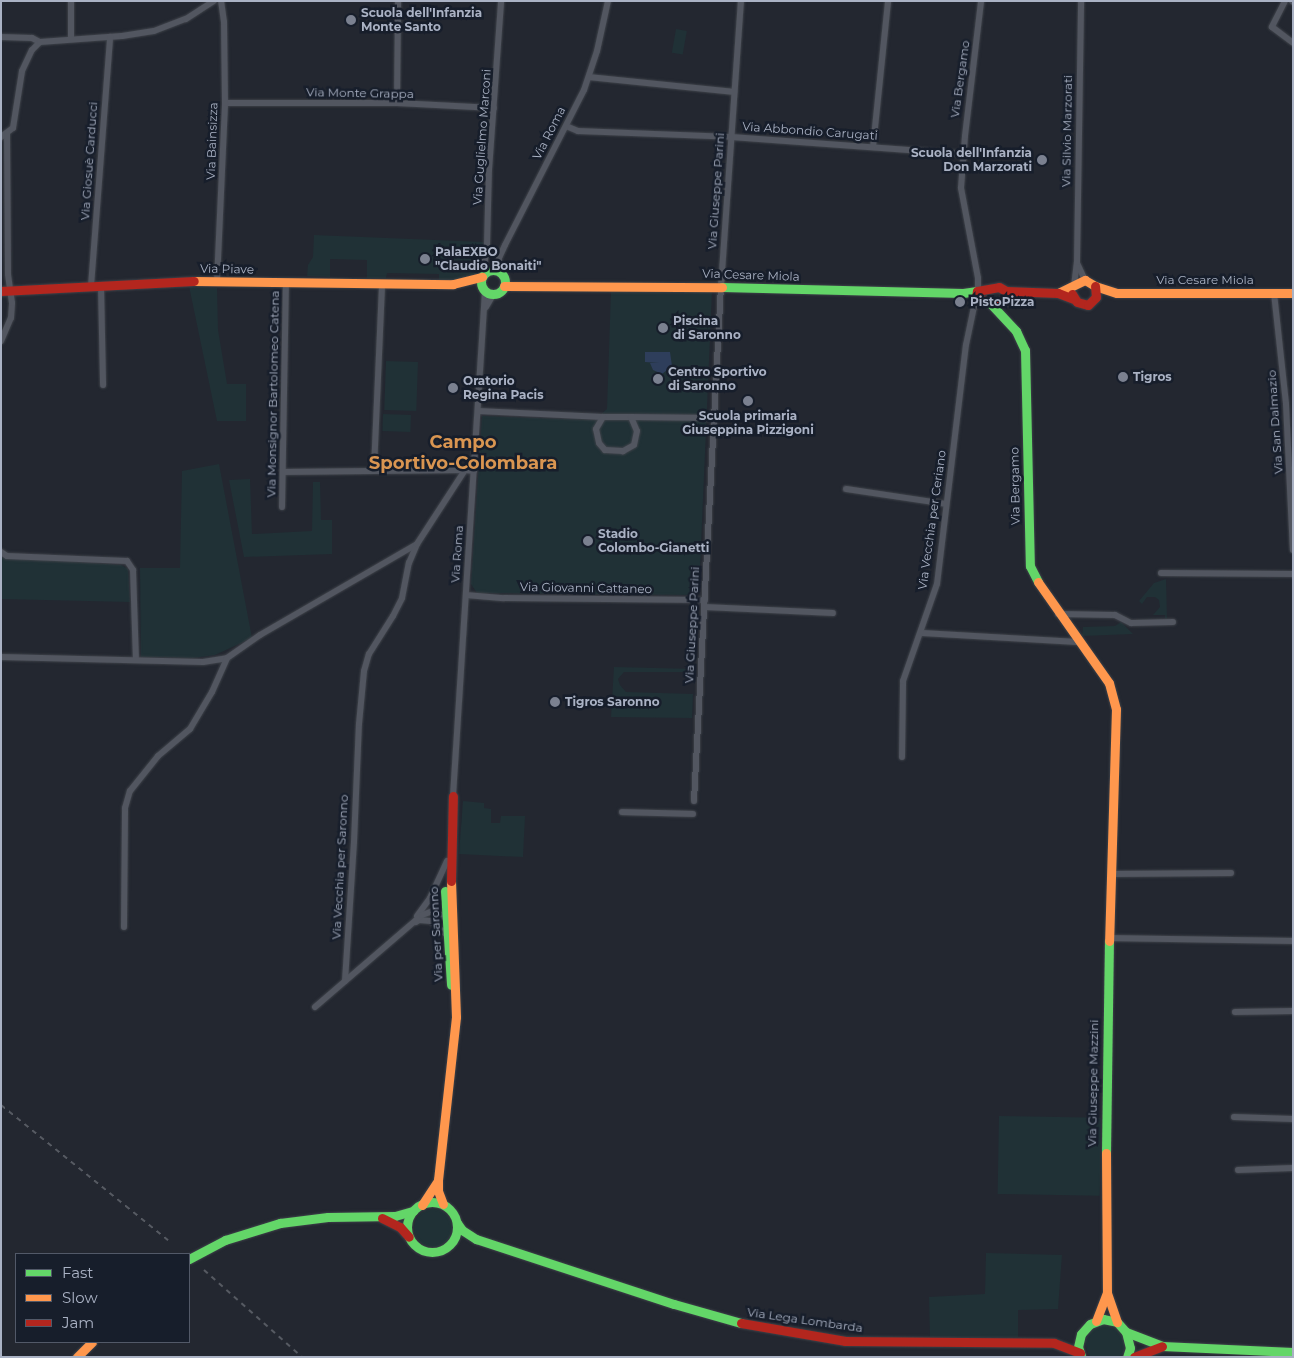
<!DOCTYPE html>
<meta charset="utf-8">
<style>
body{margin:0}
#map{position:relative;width:1294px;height:1358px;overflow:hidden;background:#232730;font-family:Montserrat,sans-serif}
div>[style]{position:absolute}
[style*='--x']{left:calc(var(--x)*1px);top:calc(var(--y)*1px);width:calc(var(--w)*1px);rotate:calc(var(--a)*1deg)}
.green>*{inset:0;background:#203136;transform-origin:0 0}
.round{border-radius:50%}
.water>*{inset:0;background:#2e3e5b}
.roads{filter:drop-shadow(0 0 1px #3e4249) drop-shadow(0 0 1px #3e4249)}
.street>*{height:6px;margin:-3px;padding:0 3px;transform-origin:3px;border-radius:3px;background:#525660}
.fast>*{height:9px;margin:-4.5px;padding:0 4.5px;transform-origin:4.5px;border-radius:4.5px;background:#63d668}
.fast>.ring{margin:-4.5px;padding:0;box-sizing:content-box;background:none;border:9px solid #63d668;border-radius:50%}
.slow>*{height:9px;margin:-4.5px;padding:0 4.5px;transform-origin:4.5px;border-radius:4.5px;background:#ff974d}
.jam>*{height:9px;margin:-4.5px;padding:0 4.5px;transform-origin:4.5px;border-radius:4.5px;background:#b3261e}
.rail>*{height:2px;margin-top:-1px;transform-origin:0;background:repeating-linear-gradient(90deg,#565a62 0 5px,transparent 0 10px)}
.dots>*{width:14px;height:14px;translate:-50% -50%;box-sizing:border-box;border:2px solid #171e2b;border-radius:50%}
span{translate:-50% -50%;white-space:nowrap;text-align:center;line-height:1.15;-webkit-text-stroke:5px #171e2b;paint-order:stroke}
.poi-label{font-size:12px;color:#aab2c4;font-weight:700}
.left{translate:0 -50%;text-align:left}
.right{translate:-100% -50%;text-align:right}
.street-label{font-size:12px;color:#aab2c4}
.district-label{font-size:18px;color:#d99551;font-weight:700}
.frame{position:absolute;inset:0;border:2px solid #aab2c4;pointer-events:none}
.legend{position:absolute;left:15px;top:1253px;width:175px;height:90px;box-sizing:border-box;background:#171e2b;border:1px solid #525968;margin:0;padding:6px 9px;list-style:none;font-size:15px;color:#aab2c4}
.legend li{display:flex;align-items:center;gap:10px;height:25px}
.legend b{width:25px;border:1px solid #525968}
</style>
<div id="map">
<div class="green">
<i style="left:676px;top:29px;width:11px;height:24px;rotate:10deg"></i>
<i style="clip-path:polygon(314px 235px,484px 242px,483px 258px,478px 273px,464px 281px,439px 280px,439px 274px,387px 273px,386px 278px,367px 278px,367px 260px,330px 259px,330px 277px,307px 276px,308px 265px,313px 257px)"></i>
<i style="clip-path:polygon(189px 286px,217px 288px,218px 330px,227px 384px,246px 384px,246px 421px,217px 421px)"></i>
<i style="clip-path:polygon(611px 291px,712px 291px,699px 591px,694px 595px,477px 593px,471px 584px,482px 416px,594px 420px,607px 409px)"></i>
<i style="left:386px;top:361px;width:32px;height:49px;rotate:2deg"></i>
<i style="left:383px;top:414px;width:28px;height:17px;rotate:2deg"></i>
<i style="clip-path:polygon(219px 464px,252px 638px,215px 655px,194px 658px,141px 657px,140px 568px,180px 568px,182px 471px)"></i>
<i style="clip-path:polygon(250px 479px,252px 534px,312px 531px,313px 482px,320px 482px,321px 520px,332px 520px,332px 554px,244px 557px,229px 480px)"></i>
<i style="clip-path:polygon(1px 557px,121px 565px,128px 569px,130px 602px,1px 599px)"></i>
<i style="clip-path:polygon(1166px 579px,1167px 619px,1165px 619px,1165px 615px,1153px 615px,1160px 607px,1159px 600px,1155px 597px,1147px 597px,1142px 604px,1139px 601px,1154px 583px)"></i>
<i style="clip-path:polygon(1121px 622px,1133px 634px,1082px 636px,1083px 627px,1115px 626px)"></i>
<i style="clip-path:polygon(614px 667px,696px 669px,696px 672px,624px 672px,618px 679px,620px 685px,626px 692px,693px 694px,692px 718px,611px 717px)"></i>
<i style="clip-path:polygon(463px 801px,484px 803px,484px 808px,491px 809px,491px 823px,500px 823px,501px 816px,525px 816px,523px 857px,459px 854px)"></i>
<i style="left:999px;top:1116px;width:102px;height:78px;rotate:1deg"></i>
<i class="round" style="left:414px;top:1209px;width:38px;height:38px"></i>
<i style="clip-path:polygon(986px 1253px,1062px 1255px,1058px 1309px,1018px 1310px,1018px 1337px,930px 1337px,929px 1297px,985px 1294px)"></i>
<i style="clip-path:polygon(1103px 1325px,1116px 1328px,1124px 1338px,1124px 1351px,1121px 1357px,1090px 1357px,1088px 1354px,1085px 1342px,1087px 1335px,1091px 1330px)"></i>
</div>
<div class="water">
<i style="clip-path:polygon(645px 352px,670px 352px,672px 366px,662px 374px,653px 370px,650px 363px,659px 363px,645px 362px)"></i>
</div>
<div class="roads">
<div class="street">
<i style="--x:71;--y:1;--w:38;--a:90"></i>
<i style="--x:1285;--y:1;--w:29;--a:117"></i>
<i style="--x:1272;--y:27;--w:26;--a:37"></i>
<i style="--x:1292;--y:1;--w:1;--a:45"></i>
<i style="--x:1;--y:37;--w:31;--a:2"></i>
<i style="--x:32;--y:38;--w:9;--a:27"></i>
<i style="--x:589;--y:77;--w:146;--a:5.9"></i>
<i style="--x:225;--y:103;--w:172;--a:0"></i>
<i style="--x:397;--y:103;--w:97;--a:3"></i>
<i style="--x:397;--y:103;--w:102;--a:-89.4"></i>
<i style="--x:566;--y:126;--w:13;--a:23"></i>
<i style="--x:578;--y:131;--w:153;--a:2.2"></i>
<i style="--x:731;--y:137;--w:233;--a:4.2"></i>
<i style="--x:1;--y:137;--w:15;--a:-37"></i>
<i style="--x:13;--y:128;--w:58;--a:-81"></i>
<i style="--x:22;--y:71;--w:23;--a:-65"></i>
<i style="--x:32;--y:50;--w:11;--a:-45"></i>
<i style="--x:40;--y:42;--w:82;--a:-4.2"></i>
<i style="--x:122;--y:36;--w:32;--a:-9"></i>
<i style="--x:154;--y:31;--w:34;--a:-21"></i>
<i style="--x:186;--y:19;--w:33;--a:-33"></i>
<i style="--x:873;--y:147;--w:147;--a:-84.1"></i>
<i style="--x:1077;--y:263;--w:19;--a:65"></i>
<i style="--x:498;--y:271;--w:13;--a:-86"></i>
<i style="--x:499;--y:258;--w:14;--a:-65"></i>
<i style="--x:505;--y:245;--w:174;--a:-63"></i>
<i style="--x:584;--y:90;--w:41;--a:-71.6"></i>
<i style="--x:597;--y:51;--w:51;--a:-77.6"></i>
<i style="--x:483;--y:274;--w:29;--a:-82"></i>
<i style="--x:487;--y:245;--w:75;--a:-88.5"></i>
<i style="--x:489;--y:170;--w:169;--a:-85.9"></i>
<i style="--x:217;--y:281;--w:178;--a:-87.4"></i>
<i style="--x:225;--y:103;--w:81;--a:-90.7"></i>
<i style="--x:224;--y:22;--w:21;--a:-98"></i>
<i style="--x:91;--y:286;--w:250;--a:-85.6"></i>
<i style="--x:101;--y:286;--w:99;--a:88.8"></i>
<i style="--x:1074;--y:286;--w:24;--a:-83"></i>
<i style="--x:1077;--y:262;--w:261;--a:-89.1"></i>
<i style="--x:978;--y:290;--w:12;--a:-90"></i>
<i style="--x:978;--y:278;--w:92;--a:-100.7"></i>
<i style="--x:961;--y:188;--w:52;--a:-85.6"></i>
<i style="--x:965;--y:136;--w:136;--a:-83.2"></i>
<i style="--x:1274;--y:293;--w:112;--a:83.8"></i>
<i style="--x:1286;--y:404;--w:146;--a:87.3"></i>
<i style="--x:486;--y:307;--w:14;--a:-60"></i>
<i style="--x:1;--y:341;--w:25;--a:-67"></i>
<i style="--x:11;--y:318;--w:15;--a:-86"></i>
<i style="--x:12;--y:303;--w:29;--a:-98"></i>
<i style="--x:8;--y:274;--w:141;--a:-90.4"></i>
<i style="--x:478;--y:411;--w:125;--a:2.7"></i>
<i style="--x:603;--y:417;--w:28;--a:0"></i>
<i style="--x:631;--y:417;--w:15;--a:67"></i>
<i style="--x:637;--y:431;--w:14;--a:102"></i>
<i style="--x:634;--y:445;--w:13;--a:151"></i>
<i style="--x:623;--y:451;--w:18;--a:-177"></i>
<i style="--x:605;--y:450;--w:9;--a:-131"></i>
<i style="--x:599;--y:443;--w:14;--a:-102"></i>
<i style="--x:596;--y:429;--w:14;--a:-60"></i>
<i style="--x:631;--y:417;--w:84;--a:0.7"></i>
<i style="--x:374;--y:469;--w:186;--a:-87.5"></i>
<i style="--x:283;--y:472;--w:182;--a:-0.6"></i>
<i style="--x:846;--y:489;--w:101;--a:8.5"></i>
<i style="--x:282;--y:507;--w:225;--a:-89"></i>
<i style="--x:1;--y:552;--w:7;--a:34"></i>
<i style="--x:7;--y:556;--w:120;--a:2.4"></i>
<i style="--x:127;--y:561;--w:11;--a:56"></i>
<i style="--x:133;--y:570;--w:89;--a:88.1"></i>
<i style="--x:1161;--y:573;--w:132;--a:0.4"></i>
<i style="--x:466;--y:595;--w:38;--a:5"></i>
<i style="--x:504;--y:598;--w:201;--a:0.6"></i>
<i style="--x:705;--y:607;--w:128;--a:2.7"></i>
<i style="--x:1058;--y:614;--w:57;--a:1"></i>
<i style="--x:1115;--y:615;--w:18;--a:27"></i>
<i style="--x:1131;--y:623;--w:42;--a:-1.4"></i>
<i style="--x:921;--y:633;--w:158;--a:3.3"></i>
<i style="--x:1;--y:657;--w:202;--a:1.4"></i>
<i style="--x:203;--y:662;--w:24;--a:-9"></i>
<i style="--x:227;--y:658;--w:40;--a:-34.9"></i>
<i style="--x:260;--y:635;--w:181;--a:-30.1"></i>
<i style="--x:902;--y:757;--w:76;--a:-89.2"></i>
<i style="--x:903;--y:681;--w:103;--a:-70.7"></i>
<i style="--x:937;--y:584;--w:241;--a:-83.1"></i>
<i style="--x:966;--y:345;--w:49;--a:-78.2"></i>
<i style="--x:453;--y:796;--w:505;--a:-86.37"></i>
<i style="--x:694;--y:801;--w:516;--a:-87"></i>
<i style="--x:721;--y:286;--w:286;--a:-86"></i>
<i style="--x:622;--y:812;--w:71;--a:1.6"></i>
<i style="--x:1111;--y:874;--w:120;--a:-0.5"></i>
<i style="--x:417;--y:916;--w:22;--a:-54"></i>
<i style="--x:430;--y:898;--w:41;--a:-65.3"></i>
<i style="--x:416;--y:922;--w:4;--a:-34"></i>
<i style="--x:419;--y:920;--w:12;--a:5"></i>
<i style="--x:431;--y:921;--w:20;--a:41"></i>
<i style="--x:124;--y:927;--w:119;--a:-89.5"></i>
<i style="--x:125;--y:808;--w:18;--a:-74"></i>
<i style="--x:130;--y:791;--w:45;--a:-51.3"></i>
<i style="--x:158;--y:756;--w:42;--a:-40.2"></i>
<i style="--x:190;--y:729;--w:43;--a:-59.3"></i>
<i style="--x:212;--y:692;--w:37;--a:-66"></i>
<i style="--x:1109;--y:938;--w:184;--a:0.9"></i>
<i style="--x:345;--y:981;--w:139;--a:-86.3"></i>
<i style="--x:354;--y:842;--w:118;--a:-87.6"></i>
<i style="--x:359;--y:724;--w:53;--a:-84.6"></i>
<i style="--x:364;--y:671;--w:18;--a:-74"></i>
<i style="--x:369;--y:654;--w:45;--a:-57.7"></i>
<i style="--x:393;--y:616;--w:20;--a:-63"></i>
<i style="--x:402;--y:598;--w:36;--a:-79"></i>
<i style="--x:409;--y:563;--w:21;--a:-67"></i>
<i style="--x:417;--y:544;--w:88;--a:-57"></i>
<i style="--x:465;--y:470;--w:9;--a:6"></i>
<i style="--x:315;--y:1007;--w:141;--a:-40.7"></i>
<i style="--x:422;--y:915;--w:12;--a:-20"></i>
<i style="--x:433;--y:911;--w:17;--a:28"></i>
<i style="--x:1235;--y:1012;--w:58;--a:-1"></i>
<i style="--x:1234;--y:1117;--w:59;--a:1.9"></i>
<i style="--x:1238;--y:1170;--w:55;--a:-2.1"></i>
</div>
<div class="fast">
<i class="ring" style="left:481px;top:270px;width:15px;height:15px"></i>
<i style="--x:722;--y:287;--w:241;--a:1.4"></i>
<i style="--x:963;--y:293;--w:14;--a:-8"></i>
<i style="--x:989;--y:302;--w:40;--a:47"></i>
<i style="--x:1016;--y:331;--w:21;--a:65"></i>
<i style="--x:1025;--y:350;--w:216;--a:88.7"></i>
<i style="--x:1030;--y:566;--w:18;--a:63"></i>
<i style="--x:445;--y:891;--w:94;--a:86.3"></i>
<i style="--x:1106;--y:1153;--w:212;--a:-89.2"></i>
<i class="ring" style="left:407px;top:1202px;width:41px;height:41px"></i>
<i style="--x:457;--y:1223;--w:9;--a:54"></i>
<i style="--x:462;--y:1230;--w:17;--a:33"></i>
<i style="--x:476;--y:1239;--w:208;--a:18.2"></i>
<i style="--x:674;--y:1304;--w:70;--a:15.8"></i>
<i style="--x:189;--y:1259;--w:41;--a:-27.8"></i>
<i style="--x:225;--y:1240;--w:58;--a:-17.2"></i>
<i style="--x:280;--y:1223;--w:48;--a:-7.1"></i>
<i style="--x:328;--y:1217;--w:67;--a:-0.9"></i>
<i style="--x:395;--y:1216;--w:19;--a:-16"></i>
<i style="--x:1126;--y:1332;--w:39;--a:21"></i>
<i style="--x:1162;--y:1346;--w:131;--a:2.6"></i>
<i style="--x:1081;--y:1356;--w:9;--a:-108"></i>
<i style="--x:1078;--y:1347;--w:13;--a:-77"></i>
<i style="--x:1081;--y:1334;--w:13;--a:-48"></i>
<i style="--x:1090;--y:1324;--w:14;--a:-21"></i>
<i style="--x:1103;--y:1319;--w:14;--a:12"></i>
<i style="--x:1117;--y:1322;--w:13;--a:48"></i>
<i style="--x:1126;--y:1332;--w:16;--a:76"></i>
<i style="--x:1130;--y:1348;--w:9;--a:108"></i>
</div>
<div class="slow">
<i style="--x:194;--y:281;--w:259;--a:0.7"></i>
<i style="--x:453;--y:284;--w:30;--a:-14"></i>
<i style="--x:504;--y:286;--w:218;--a:0.3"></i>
<i style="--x:1058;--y:293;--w:30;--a:-26"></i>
<i style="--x:1085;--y:280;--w:12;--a:31"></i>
<i style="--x:1095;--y:286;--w:23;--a:18"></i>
<i style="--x:1117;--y:293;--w:176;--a:0"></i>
<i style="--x:1038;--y:582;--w:123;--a:54.9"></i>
<i style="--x:1109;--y:683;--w:27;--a:75"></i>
<i style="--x:1116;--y:709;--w:232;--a:91.7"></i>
<i style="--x:1106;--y:1153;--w:140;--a:89.6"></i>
<i style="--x:1107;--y:1293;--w:31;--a:71"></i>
<i style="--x:443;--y:1204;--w:14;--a:-111"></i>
<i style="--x:438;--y:1191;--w:11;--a:-90"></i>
<i style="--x:438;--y:1180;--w:164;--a:-83.7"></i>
<i style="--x:456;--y:1017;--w:136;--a:-92.1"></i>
<i style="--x:422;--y:1205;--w:27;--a:-57"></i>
<i style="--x:1096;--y:1321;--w:30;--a:-69"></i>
<i style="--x:77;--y:1357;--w:21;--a:-45"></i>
</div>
<div class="jam">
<i style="--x:1;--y:291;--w:193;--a:-3"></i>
<i style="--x:1072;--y:294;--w:9;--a:58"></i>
<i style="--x:1077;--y:302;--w:11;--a:15"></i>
<i style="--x:1088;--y:305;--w:11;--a:-45"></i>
<i style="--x:1096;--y:297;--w:11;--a:-95"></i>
<i style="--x:1006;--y:301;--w:8;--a:166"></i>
<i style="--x:998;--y:303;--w:17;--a:-170"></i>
<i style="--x:981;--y:300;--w:6;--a:-149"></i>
<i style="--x:976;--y:297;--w:6;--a:-81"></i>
<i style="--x:977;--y:291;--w:22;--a:-10"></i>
<i style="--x:999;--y:287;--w:8;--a:30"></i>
<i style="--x:1006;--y:291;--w:52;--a:2.2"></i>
<i style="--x:1058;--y:293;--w:17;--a:21"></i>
<i style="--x:451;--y:881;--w:85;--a:-88.7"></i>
<i style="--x:382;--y:1218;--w:20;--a:27"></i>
<i style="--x:400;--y:1227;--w:13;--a:48"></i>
<i style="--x:741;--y:1323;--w:106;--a:9.8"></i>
<i style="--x:845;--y:1341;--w:209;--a:0.5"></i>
<i style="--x:1054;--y:1343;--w:28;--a:21"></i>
<i style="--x:1134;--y:1357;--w:30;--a:-21"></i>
</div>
</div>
<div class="rail">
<i style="--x:1;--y:1105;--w:215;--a:39"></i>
<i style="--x:204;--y:1270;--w:131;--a:41.6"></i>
</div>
<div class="dots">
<i style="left:351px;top:20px;background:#7b8190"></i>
<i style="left:1042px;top:160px;background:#7b8190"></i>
<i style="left:425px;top:259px;background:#7b8190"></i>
<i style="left:960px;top:302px;background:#7b8190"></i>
<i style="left:663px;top:328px;background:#7b8190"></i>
<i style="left:1123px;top:377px;background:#7b8190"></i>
<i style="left:658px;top:379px;background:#7b8190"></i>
<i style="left:453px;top:388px;background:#7b8190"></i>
<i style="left:748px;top:401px;background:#7b8190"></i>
<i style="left:588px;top:541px;background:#7b8190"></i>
<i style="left:555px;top:702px;background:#7b8190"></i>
</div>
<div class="poi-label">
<span class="left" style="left:361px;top:20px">Scuola dell'Infanzia<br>Monte Santo</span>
<span class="right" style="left:1032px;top:160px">Scuola dell'Infanzia<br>Don Marzorati</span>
<span class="left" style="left:435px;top:259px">PalaEXBO<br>"Claudio Bonaiti"</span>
<span class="left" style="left:970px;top:302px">PistoPizza</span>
<span class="left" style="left:673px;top:328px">Piscina<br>di Saronno</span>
<span class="left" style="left:668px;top:379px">Centro Sportivo<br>di Saronno</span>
<span class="left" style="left:1133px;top:377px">Tigros</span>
<span class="left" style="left:463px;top:388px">Oratorio<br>Regina Pacis</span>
<span style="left:748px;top:423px">Scuola primaria<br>Giuseppina Pizzigoni</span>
<span class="left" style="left:598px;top:541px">Stadio<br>Colombo-Gianetti</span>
<span class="left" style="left:565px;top:702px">Tigros Saronno</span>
</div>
<div class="street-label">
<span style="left:960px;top:79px;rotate:-82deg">Via Bergamo</span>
<span style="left:360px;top:93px;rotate:1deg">Via Monte Grappa</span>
<span style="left:810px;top:131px;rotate:4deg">Via Abbondio Carugati</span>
<span style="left:1067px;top:131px;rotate:-89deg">Via Silvio Marzorati</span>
<span style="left:549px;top:133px;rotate:-63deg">Via Roma</span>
<span style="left:482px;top:137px;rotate:-86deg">Via Guglielmo Marconi</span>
<span style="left:212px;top:141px;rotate:-88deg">Via Bainsizza</span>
<span style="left:89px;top:161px;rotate:-86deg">Via Giosuè Carducci</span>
<span style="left:716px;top:191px;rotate:-86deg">Via Giuseppe Parini</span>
<span style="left:227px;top:269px;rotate:1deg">Via Piave</span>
<span style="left:751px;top:275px;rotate:2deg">Via Cesare Miola</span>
<span style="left:1205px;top:280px">Via Cesare Miola</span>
<span style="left:273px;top:394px;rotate:-89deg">Via Monsignor Bartolomeo Catena</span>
<span style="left:1275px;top:422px;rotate:-94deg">Via San Dalmazio</span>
<span style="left:1015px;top:486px;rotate:-91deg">Via Bergamo</span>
<span style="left:932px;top:520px;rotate:-82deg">Via Vecchia per Ceriano</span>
<span style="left:457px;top:554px;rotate:-86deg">Via Roma</span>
<span style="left:586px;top:588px;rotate:1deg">Via Giovanni Cattaneo</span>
<span style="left:692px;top:625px;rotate:-87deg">Via Giuseppe Parini</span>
<span style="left:340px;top:867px;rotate:-87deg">Via Vecchia per Saronno</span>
<span style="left:436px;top:934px;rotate:-93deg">Via per Saronno</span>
<span style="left:1093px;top:1083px;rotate:-89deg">Via Giuseppe Mazzini</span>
<span style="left:805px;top:1320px;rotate:8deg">Via Lega Lombarda</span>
</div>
<div class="district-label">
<span style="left:463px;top:453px">Campo<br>Sportivo-Colombara</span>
</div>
<div class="frame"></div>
<ul class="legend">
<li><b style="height:6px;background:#63d668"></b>Fast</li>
<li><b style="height:6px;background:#ff974d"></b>Slow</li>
<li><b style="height:6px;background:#b3261e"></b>Jam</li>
</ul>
</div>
